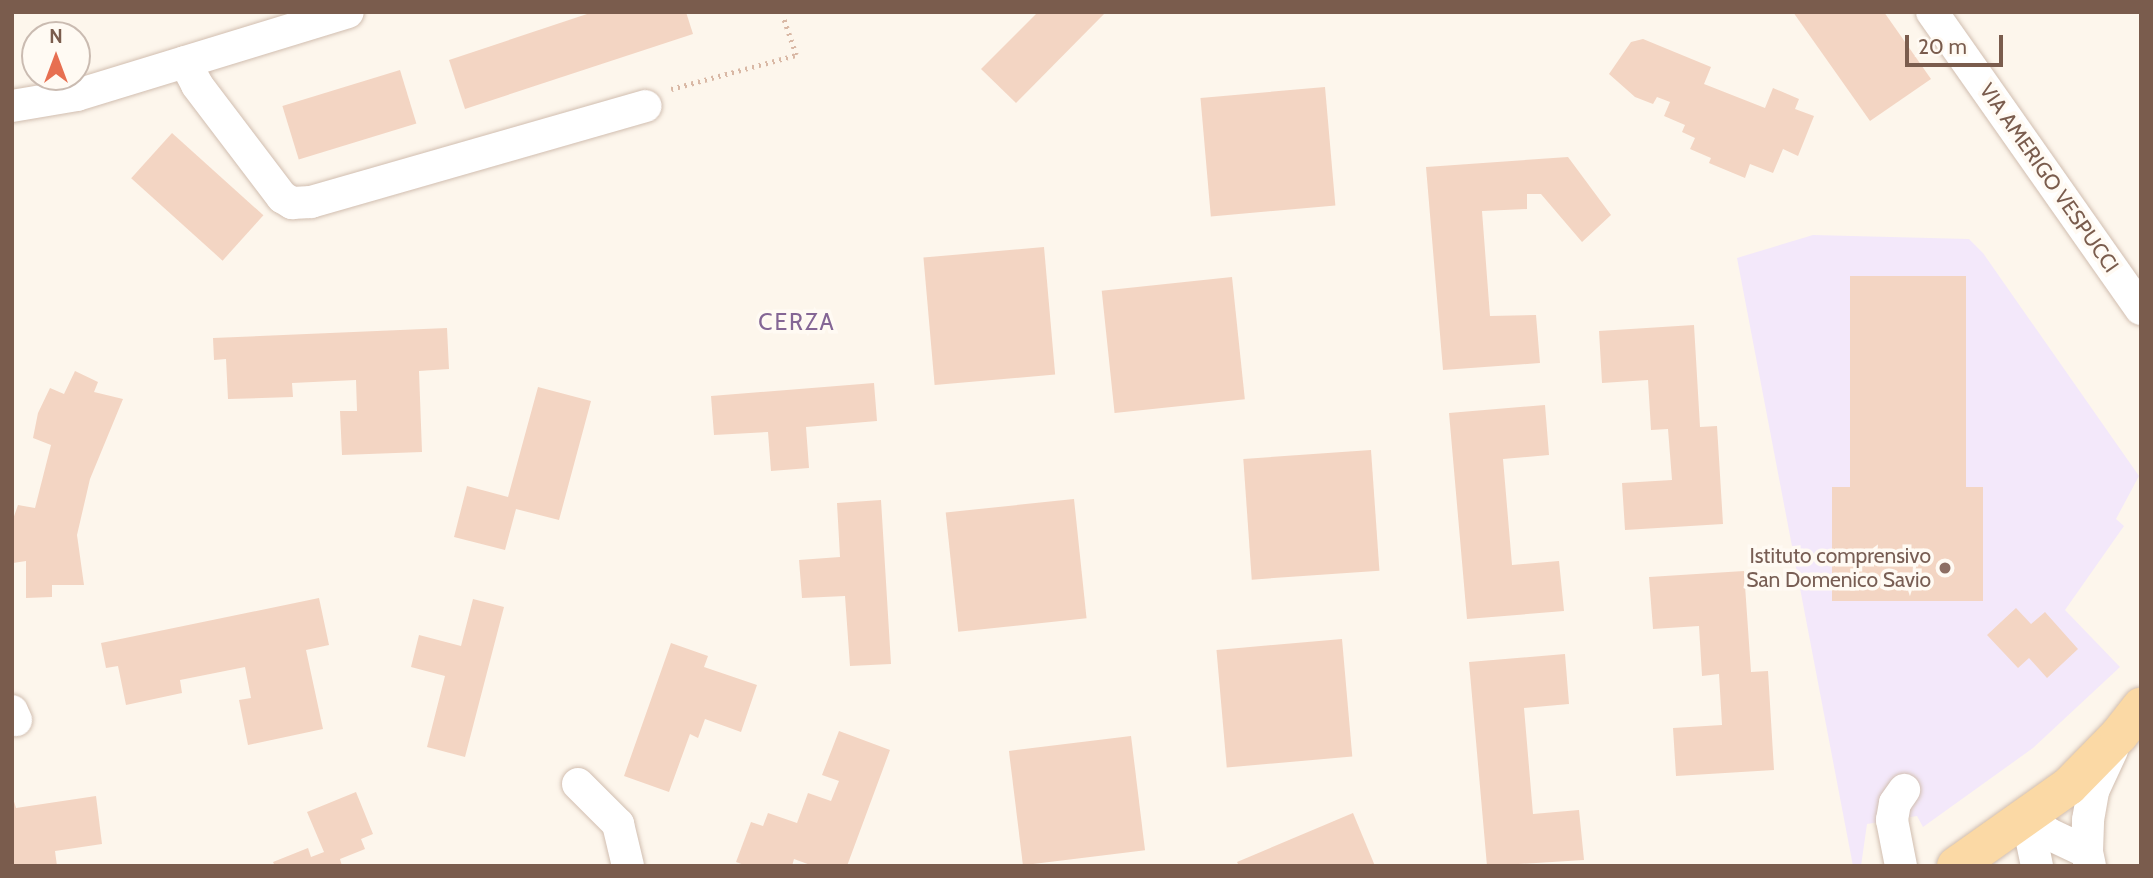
<!DOCTYPE html>
<style>
body{margin:0}
#map{position:relative;width:2153px;height:878px;overflow:hidden;background:#fdf6ec;font-family:Cabin,sans-serif}
div>[style]{position:absolute}
[style*='--x']{left:calc(var(--x)*1px);top:calc(var(--y)*1px);width:calc(var(--w)*1px);rotate:calc(var(--a)*1deg)}
.education>*{inset:0;background:#f3e8fa}
.building>*{inset:0;background:#f3d5c3;transform-origin:0 0}
.path>*{height:4.5px;margin-top:-2.25px;transform-origin:0;background:repeating-linear-gradient(90deg,#d9b8a5 0 2px,transparent 0 7px)}
.roads{filter:drop-shadow(0 0 2px #d1beb0) drop-shadow(0 0 2px #d1beb0)}
.minor>*{height:32px;margin:-16px;padding:0 16px;transform-origin:16px;border-radius:16px;background:#fff}
.major>*{height:38px;margin:-19px;padding:0 19px;transform-origin:19px;border-radius:19px;background:#fbd9a5}
.dots>*{width:19px;height:19px;translate:-50% -50%;box-sizing:border-box;border:4px solid #fffaf3;border-radius:50%}
span{translate:-50% -50%;white-space:nowrap;text-align:center;line-height:1.15;-webkit-text-stroke:7px #fffaf3;paint-order:stroke}
.street-label{font-size:21px;color:#7a5c4d}
.education-label{font-size:21px;color:#785e54}
.right{translate:-100% -50%;text-align:right}
.neighbourhood-label{font-size:23px;color:#846695;letter-spacing:2px}
.frame{position:absolute;inset:0;border:14px solid #7a5c4d;pointer-events:none}
.north{position:absolute;left:21px;top:21px;width:70px;height:70px;box-sizing:border-box;background:#fffaf3;border:2px solid #cabbb1;border-radius:50%;rotate:0deg;font-size:19px;font-weight:700;line-height:28px;text-align:center;color:#7a5c4d}
.north::after{content:'';display:block;margin:auto;width:24px;height:32px;background:#e76f51;clip-path:polygon(50% 0,100% 100%,50% 72%,0 100%)}
.scale{position:absolute;left:1905px;top:35px;width:98px;height:32px;box-sizing:border-box;border:4px solid #7a5c4d;border-top:0;padding-left:9px;font-size:21px;line-height:24px;white-space:nowrap;color:#7a5c4d;-webkit-text-stroke:5px #fffaf3;paint-order:stroke}
</style>
<div id="map">
<div class="education">
<i style="clip-path:polygon(1813px 235px,1969px 239px,1983px 253px,2139px 476px,2116px 519px,2124px 526px,2065px 610px,2120px 667px,2033px 748px,1923px 827px,1917px 816px,1867px 824px,1861px 866px,1853px 866px,1737px 258px)"></i>
</div>
<div class="building">
<i style="clip-path:polygon(593px 12px,686px 12px,693px 34px,465px 109px,449px 60px)"></i>
<i style="clip-path:polygon(1038px 12px,1106px 12px,1016px 103px,981px 69px)"></i>
<i style="clip-path:polygon(1793px 12px,1884px 12px,1931px 79px,1870px 121px)"></i>
<i style="clip-path:polygon(1643px 39px,1711px 67px,1704px 84px,1765px 108px,1773px 88px,1799px 99px,1795px 109px,1814px 116px,1798px 156px,1783px 149px,1773px 173px,1750px 164px,1745px 178px,1709px 163px,1711px 158px,1690px 149px,1695px 138px,1682px 132px,1685px 125px,1664px 116px,1670px 102px,1657px 97px,1653px 104px,1635px 97px,1609px 74px,1631px 42px)"></i>
<i style="left:400px;top:70px;width:56px;height:123px;rotate:73deg"></i>
<i style="left:1325px;top:87px;width:119px;height:125px;rotate:85deg"></i>
<i style="left:172px;top:133px;width:123px;height:61px;rotate:42deg"></i>
<i style="clip-path:polygon(1568px 157px,1611px 215px,1582px 242px,1541px 194px,1527px 194px,1527px 209px,1482px 211px,1490px 316px,1536px 315px,1540px 363px,1443px 370px,1426px 167px)"></i>
<i style="left:1044px;top:247px;width:128px;height:121px;rotate:85deg"></i>
<i style="clip-path:polygon(1850px 276px,1966px 276px,1966px 487px,1983px 487px,1983px 601px,1832px 601px,1832px 487px,1850px 487px)"></i>
<i style="left:1232px;top:277px;width:123px;height:131px;rotate:84deg"></i>
<i style="clip-path:polygon(1694px 325px,1700px 427px,1717px 426px,1723px 524px,1625px 530px,1622px 483px,1672px 480px,1668px 429px,1651px 430px,1648px 380px,1602px 383px,1599px 331px)"></i>
<i style="clip-path:polygon(447px 328px,449px 369px,419px 371px,422px 452px,342px 455px,340px 411px,357px 411px,356px 380px,292px 383px,293px 397px,228px 399px,226px 359px,214px 360px,213px 338px)"></i>
<i style="clip-path:polygon(75px 371px,98px 382px,94px 392px,123px 399px,90px 479px,77px 535px,84px 585px,52px 585px,52px 597px,26px 598px,26px 561px,13px 563px,12px 522px,18px 505px,35px 508px,51px 445px,33px 438px,38px 413px,50px 388px,64px 394px)"></i>
<i style="clip-path:polygon(874px 383px,877px 421px,806px 427px,809px 468px,771px 471px,768px 432px,714px 435px,711px 396px)"></i>
<i style="clip-path:polygon(538px 387px,591px 401px,559px 520px,516px 509px,505px 550px,454px 537px,467px 486px,508px 497px)"></i>
<i style="clip-path:polygon(1545px 405px,1549px 455px,1503px 459px,1512px 565px,1559px 561px,1564px 611px,1467px 619px,1449px 413px)"></i>
<i style="left:1371px;top:450px;width:121px;height:128px;rotate:86deg"></i>
<i style="left:1074px;top:499px;width:120px;height:129px;rotate:84deg"></i>
<i style="clip-path:polygon(881px 500px,891px 664px,850px 666px,845px 596px,802px 598px,799px 560px,840px 557px,837px 503px)"></i>
<i style="clip-path:polygon(1744px 571px,1751px 672px,1768px 671px,1774px 770px,1676px 776px,1673px 728px,1722px 725px,1719px 674px,1702px 676px,1699px 626px,1653px 629px,1649px 577px)"></i>
<i style="clip-path:polygon(319px 598px,329px 645px,306px 650px,323px 729px,248px 745px,239px 700px,251px 698px,245px 667px,180px 680px,182px 693px,126px 705px,118px 666px,106px 668px,101px 643px)"></i>
<i style="clip-path:polygon(473px 599px,504px 607px,465px 757px,427px 747px,445px 676px,411px 667px,419px 635px,461px 646px)"></i>
<i style="clip-path:polygon(2016px 608px,2031px 624px,2045px 612px,2078px 649px,2047px 678px,2029px 658px,2018px 668px,1987px 635px)"></i>
<i style="left:1342px;top:639px;width:118px;height:126px;rotate:85deg"></i>
<i style="clip-path:polygon(671px 643px,708px 656px,704px 667px,757px 685px,741px 732px,705px 719px,698px 738px,690px 734px,669px 792px,624px 776px)"></i>
<i style="clip-path:polygon(1565px 654px,1569px 704px,1524px 708px,1533px 814px,1579px 810px,1584px 860px,1487px 866px,1469px 662px)"></i>
<i style="clip-path:polygon(839px 731px,890px 750px,847px 866px,813px 866px,794px 859px,792px 866px,747px 866px,736px 862px,751px 822px,763px 826px,768px 813px,797px 823px,808px 793px,831px 801px,839px 781px,822px 775px)"></i>
<i style="left:1131px;top:736px;width:115px;height:123px;rotate:83deg"></i>
<i style="clip-path:polygon(356px 792px,373px 834px,361px 839px,365px 849px,340px 859px,342px 866px,275px 866px,273px 862px,308px 848px,311px 857px,324px 852px,307px 812px)"></i>
<i style="clip-path:polygon(12px 795px,16px 808px,96px 796px,102px 844px,55px 851px,57px 866px,12px 866px)"></i>
<i style="clip-path:polygon(1353px 813px,1375px 866px,1239px 866px,1237px 862px)"></i>
</div>
<div class="path">
<i style="--x:671;--y:89;--w:130;--a:-15.2"></i>
<i style="--x:796;--y:55;--w:39;--a:-109"></i>
</div>
<div class="roads">
<div class="minor">
<i style="--x:1932;--y:12;--w:363;--a:54.9"></i>
<i style="--x:185;--y:62;--w:26;--a:62"></i>
<i style="--x:197;--y:85;--w:141;--a:52.8"></i>
<i style="--x:282;--y:197;--w:12;--a:31"></i>
<i style="--x:292;--y:203;--w:19;--a:-3"></i>
<i style="--x:311;--y:202;--w:348;--a:-16"></i>
<i style="--x:12;--y:106;--w:66;--a:-9.6"></i>
<i style="--x:77;--y:95;--w:283;--a:-17"></i>
<i style="--x:12;--y:711;--w:10;--a:66"></i>
<i style="--x:578;--y:784;--w:57;--a:45"></i>
<i style="--x:618;--y:824;--w:43;--a:76.6"></i>
<i style="--x:2027;--y:818;--w:27;--a:36"></i>
<i style="--x:2049;--y:834;--w:42;--a:25.3"></i>
<i style="--x:2027;--y:818;--w:49;--a:78.2"></i>
<i style="--x:1901;--y:866;--w:47;--a:-101.1"></i>
<i style="--x:1892;--y:820;--w:17;--a:-80"></i>
<i style="--x:1895;--y:803;--w:16;--a:-55"></i>
<i style="--x:2090;--y:866;--w:14;--a:-102"></i>
<i style="--x:2087;--y:852;--w:32;--a:-88"></i>
<i style="--x:2088;--y:820;--w:29;--a:-80"></i>
<i style="--x:2093;--y:791;--w:45;--a:-65.1"></i>
</div>
<div class="major">
<i style="--x:1956;--y:866;--w:138;--a:-35.3"></i>
<i style="--x:2069;--y:786;--w:71;--a:-45.6"></i>
<i style="--x:2119;--y:735;--w:36;--a:-52"></i>
</div>
</div>
<div class="dots">
<i style="left:1945px;top:568px;background:#8d6e63"></i>
</div>
<div class="street-label">
<span style="left:2049px;top:178px;rotate:55deg">VIA AMERIGO VESPUCCI</span>
</div>
<div class="education-label">
<span class="right" style="left:1931px;top:568px">Istituto comprensivo<br>San Domenico Savio</span>
</div>
<div class="neighbourhood-label">
<span style="left:797px;top:322px">CERZA</span>
</div>
<div class="frame"></div>
<div class="north">N</div>
<div class="scale">20 m</div>
</div>
